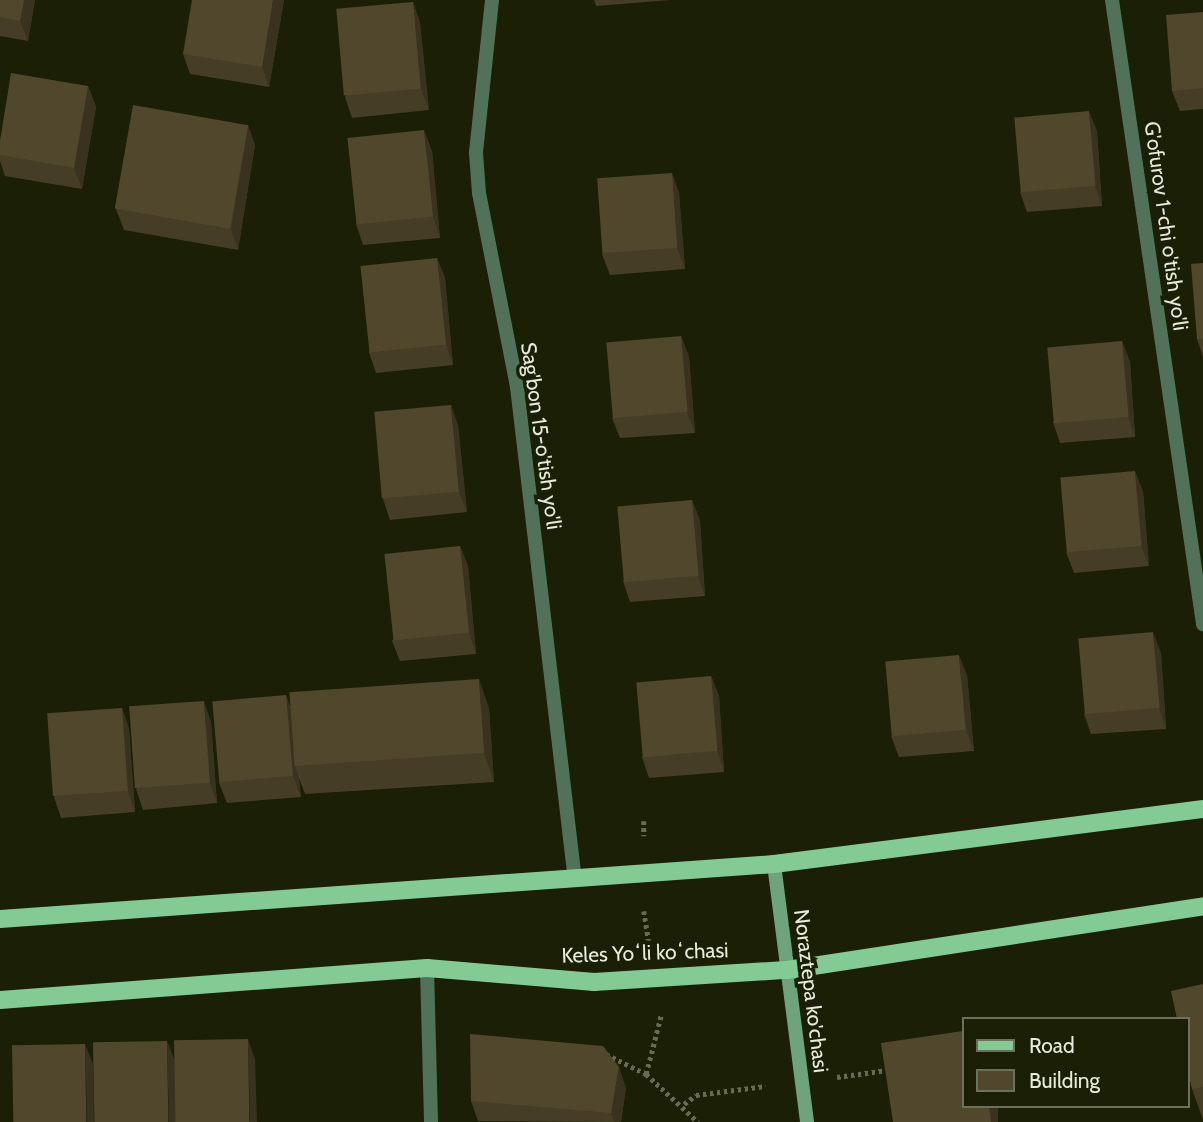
<!DOCTYPE html>
<meta charset="utf-8">
<style>
body{margin:0}
#map{position:relative;width:1203px;height:1122px;overflow:hidden;background:#1a1f06;font-family:Cabin,sans-serif}
div>[style]{position:absolute}
[style*='--x']{left:calc(var(--x)*1px);top:calc(var(--y)*1px);width:calc(var(--w)*1px);rotate:calc(var(--a)*1deg)}
.path>*{height:4.5px;margin-top:-2.25px;transform-origin:0;background:repeating-linear-gradient(90deg,#666b55 0 3.5px,transparent 0 7px)}
.street>*{height:14px;margin:-7px;padding:0 7px;transform-origin:7px;border-radius:7px;background:#517259}
.secondary>*{height:14px;margin:-7px;padding:0 7px;transform-origin:7px;border-radius:7px;background:#6ea37b}
.primary>*{height:18px;margin:-9px;padding:0 9px;transform-origin:9px;border-radius:9px;background:#84ca95}
.wall>*{inset:0;background:#463d26}
.shaded-wall>*{inset:0;background:#39321f;transform-origin:0 0}
.building>*{inset:0;background:#51472c;transform-origin:0 0}
span{translate:-50% -50%;white-space:nowrap;text-align:center;line-height:1.15;-webkit-text-stroke:7px #1a1f06;paint-order:stroke}
.street-label{font-size:21px;color:#e6ebdb}
.legend{position:absolute;left:962px;top:1017px;width:228px;height:91px;box-sizing:border-box;background:#1a1f06;border:2px solid #6c715b;margin:0;padding:9px 12px;list-style:none;font-size:21px;color:#e6ebdb}
.legend li{display:flex;align-items:center;gap:14px;height:35px}
.legend b{width:35px;border:2px solid #6c715b}
</style>
<div id="map">
<div class="path">
<i style="--x:644;--y:821;--w:15;--a:90"></i>
<i style="--x:644;--y:911;--w:30;--a:81"></i>
<i style="--x:606;--y:1054;--w:45;--a:26.6"></i>
<i style="--x:646;--y:1074;--w:71;--a:42.7"></i>
<i style="--x:646;--y:1074;--w:61;--a:-75.7"></i>
<i style="--x:837;--y:1077;--w:51;--a:-7.8"></i>
<i style="--x:684;--y:1104;--w:15;--a:-37"></i>
<i style="--x:696;--y:1095;--w:70;--a:-7.4"></i>
</div>
<div class="street">
<i style="--x:492;--y:0;--w:154;--a:96"></i>
<i style="--x:476;--y:153;--w:40;--a:85.7"></i>
<i style="--x:479;--y:193;--w:198;--a:78.9"></i>
<i style="--x:517;--y:387;--w:495;--a:83.3"></i>
<i style="--x:1112;--y:0;--w:631;--a:81.7"></i>
<i style="--x:427;--y:968;--w:154;--a:88.5"></i>
</div>
<div class="secondary">
<i style="--x:774;--y:864;--w:260;--a:82.7"></i>
</div>
<div class="primary">
<i style="--x:0;--y:919;--w:776;--a:-4.06"></i>
<i style="--x:774;--y:864;--w:433;--a:-7.3"></i>
<i style="--x:0;--y:1000;--w:428;--a:-4.3"></i>
<i style="--x:427;--y:968;--w:168;--a:4.8"></i>
<i style="--x:594;--y:982;--w:193;--a:-3.6"></i>
<i style="--x:787;--y:970;--w:421;--a:-8.7"></i>
</div>
<div class="wall">
<i style="clip-path:polygon(0 0,35px 0,28px 41px,0 36px)"></i>
<i style="clip-path:polygon(284px 0,269px 87px,190px 74px,183px 54px)"></i>
<i style="clip-path:polygon(594px 0,671px 0,596px 6px)"></i>
<i style="clip-path:polygon(413px 2px,420px 23px,429px 110px,352px 118px,345px 97px)"></i>
<i style="clip-path:polygon(1203px 12px,1203px 109px,1180px 111px,1172px 91px)"></i>
<i style="clip-path:polygon(88px 86px,96px 107px,82px 189px,5px 176px,0 161px,0 141px)"></i>
<i style="clip-path:polygon(248px 125px,255px 145px,238px 250px,124px 230px,116px 209px)"></i>
<i style="clip-path:polygon(1097px 131px,1102px 206px,1027px 212px,1020px 192px)"></i>
<i style="clip-path:polygon(432px 151px,440px 238px,363px 245px,356px 224px)"></i>
<i style="clip-path:polygon(672px 173px,679px 193px,685px 269px,610px 275px,602px 254px)"></i>
<i style="clip-path:polygon(437px 258px,445px 278px,453px 365px,376px 373px,369px 352px)"></i>
<i style="clip-path:polygon(1203px 263px,1203px 357px,1197px 339px)"></i>
<i style="clip-path:polygon(681px 336px,689px 357px,695px 433px,620px 438px,612px 418px)"></i>
<i style="clip-path:polygon(1122px 341px,1130px 362px,1135px 437px,1060px 443px,1053px 422px)"></i>
<i style="clip-path:polygon(458px 425px,467px 512px,390px 520px,383px 499px)"></i>
<i style="clip-path:polygon(1143px 491px,1149px 566px,1074px 573px,1066px 552px)"></i>
<i style="clip-path:polygon(692px 500px,700px 521px,705px 596px,630px 602px,623px 581px)"></i>
<i style="clip-path:polygon(460px 546px,468px 566px,476px 654px,400px 661px,392px 641px)"></i>
<i style="clip-path:polygon(1161px 653px,1166px 729px,1091px 734px,1084px 714px)"></i>
<i style="clip-path:polygon(967px 675px,974px 751px,899px 757px,891px 736px)"></i>
<i style="clip-path:polygon(711px 676px,719px 696px,724px 772px,649px 778px,642px 757px)"></i>
<i style="clip-path:polygon(286px 695px,290px 706px,489px 708px,494px 782px,305px 794px,299px 778px,301px 797px,227px 803px,219px 783px)"></i>
<i style="clip-path:polygon(122px 708px,129px 729px,135px 812px,61px 818px,54px 797px)"></i>
<i style="clip-path:polygon(211px 722px,217px 803px,143px 810px,136px 789px)"></i>
<i style="clip-path:polygon(1203px 984px,1203px 1120px,1192px 1089px)"></i>
<i style="clip-path:polygon(626px 1088px,621px 1122px,478px 1121px,471px 1101px)"></i>
</div>
<div class="shaded-wall">
<i style="clip-path:polygon(24px 0,35px 0,28px 41px,20px 21px)"></i>
<i style="clip-path:polygon(273px 0,284px 0,269px 87px,262px 67px)"></i>
<i style="clip-path:polygon(413px 2px,420px 23px,429px 110px,421px 89px)"></i>
<i style="clip-path:polygon(88px 86px,96px 107px,82px 189px,74px 168px)"></i>
<i style="clip-path:polygon(1089px 111px,1097px 131px,1102px 206px,1095px 186px)"></i>
<i style="clip-path:polygon(248px 125px,255px 145px,238px 250px,231px 229px)"></i>
<i style="clip-path:polygon(424px 130px,432px 151px,440px 238px,433px 217px)"></i>
<i style="clip-path:polygon(672px 173px,679px 193px,685px 269px,677px 248px)"></i>
<i style="clip-path:polygon(437px 258px,445px 278px,453px 365px,446px 345px)"></i>
<i style="clip-path:polygon(681px 336px,689px 357px,695px 433px,687px 412px)"></i>
<i style="clip-path:polygon(1122px 341px,1130px 362px,1135px 437px,1128px 417px)"></i>
<i style="clip-path:polygon(451px 405px,458px 425px,467px 512px,459px 492px)"></i>
<i style="clip-path:polygon(1135px 471px,1143px 491px,1149px 566px,1141px 546px)"></i>
<i style="clip-path:polygon(692px 500px,700px 521px,705px 596px,698px 576px)"></i>
<i style="clip-path:polygon(460px 546px,468px 566px,476px 654px,469px 633px)"></i>
<i style="clip-path:polygon(1153px 632px,1161px 653px,1166px 729px,1159px 708px)"></i>
<i style="clip-path:polygon(959px 655px,967px 675px,974px 751px,966px 730px)"></i>
<i style="clip-path:polygon(711px 676px,719px 696px,724px 772px,717px 751px)"></i>
<i style="clip-path:polygon(479px 679px,489px 708px,494px 782px,484px 753px)"></i>
<i style="clip-path:polygon(286px 695px,293px 715px,295px 766px,299px 778px,301px 797px,293px 776px)"></i>
<i style="clip-path:polygon(204px 701px,211px 722px,217px 803px,210px 783px)"></i>
<i style="clip-path:polygon(122px 708px,129px 729px,135px 812px,128px 791px)"></i>
<i style="clip-path:polygon(248px 1039px,255px 1059px,257px 1122px,250px 1122px)"></i>
<i style="clip-path:polygon(167px 1041px,175px 1061px,176px 1122px,169px 1122px)"></i>
<i style="clip-path:polygon(85px 1044px,93px 1064px,94px 1122px,87px 1122px)"></i>
<i style="clip-path:polygon(619px 1067px,626px 1088px,621px 1122px,614px 1122px,611px 1113px)"></i>
<i style="left:989px;top:1106px;width:9px;height:16px"></i>
</div>
<div class="building">
<i style="clip-path:polygon(0 0,24px 0,20px 21px,0 17px)"></i>
<i style="clip-path:polygon(192px 0,273px 0,262px 67px,183px 54px)"></i>
<i style="left:413px;top:2px;width:87px;height:77px;rotate:85deg"></i>
<i style="clip-path:polygon(1203px 12px,1203px 88px,1172px 91px,1166px 15px)"></i>
<i style="clip-path:polygon(11px 73px,88px 86px,74px 168px,0 155px,0 141px)"></i>
<i style="left:133px;top:105px;width:117px;height:105px;rotate:10deg"></i>
<i style="left:1089px;top:111px;width:75px;height:75px;rotate:85deg"></i>
<i style="left:424px;top:130px;width:87px;height:77px;rotate:84deg"></i>
<i style="left:672px;top:173px;width:75px;height:75px;rotate:86deg"></i>
<i style="left:437px;top:258px;width:87px;height:77px;rotate:84deg"></i>
<i style="clip-path:polygon(1203px 263px,1203px 339px,1197px 339px,1191px 264px)"></i>
<i style="left:681px;top:336px;width:76px;height:75px;rotate:85deg"></i>
<i style="left:1122px;top:341px;width:76px;height:75px;rotate:85deg"></i>
<i style="left:451px;top:405px;width:87px;height:77px;rotate:85deg"></i>
<i style="left:1135px;top:471px;width:75px;height:75px;rotate:85deg"></i>
<i style="left:692px;top:500px;width:76px;height:75px;rotate:85deg"></i>
<i style="left:460px;top:546px;width:87px;height:76px;rotate:84deg"></i>
<i style="left:1153px;top:632px;width:76px;height:75px;rotate:85deg"></i>
<i style="left:959px;top:655px;width:75px;height:74px;rotate:85deg"></i>
<i style="left:711px;top:676px;width:75px;height:75px;rotate:85deg"></i>
<i style="left:479px;top:679px;width:74px;height:190px;rotate:86deg"></i>
<i style="left:286px;top:695px;width:81px;height:74px;rotate:85deg"></i>
<i style="left:204px;top:701px;width:82px;height:75px;rotate:86deg"></i>
<i style="left:122px;top:708px;width:83px;height:75px;rotate:86deg"></i>
<i style="clip-path:polygon(1203px 984px,1203px 1087px,1192px 1089px,1187px 1068px,1187px 1019px,1177px 1019px,1171px 991px)"></i>
<i style="clip-path:polygon(963px 1031px,963px 1106px,989px 1106px,991px 1122px,893px 1122px,881px 1043px)"></i>
<i style="clip-path:polygon(470px 1034px,603px 1046px,619px 1067px,611px 1113px,471px 1101px)"></i>
<i style="left:248px;top:1039px;width:83px;height:74px;rotate:89deg"></i>
<i style="left:167px;top:1041px;width:81px;height:74px;rotate:89deg"></i>
<i style="left:85px;top:1044px;width:78px;height:73px;rotate:89deg"></i>
</div>
<div class="street-label">
<span style="left:1166px;top:226px;rotate:82deg">G'ofurov 1-chi o'tish yo'li</span>
<span style="left:541px;top:436px;rotate:82deg">Sag'bon 15-o'tish yo'li</span>
<span style="left:645px;top:953px;rotate:-2deg">Keles Yoʻli koʻchasi</span>
<span style="left:811px;top:991px;rotate:83deg">Noraztepa ko'chasi</span>
</div>
<ul class="legend">
<li><b style="height:9px;background:#84ca95"></b>Road</li>
<li><b style="height:19px;background:#51472c"></b>Building</li>
</ul>
</div>
